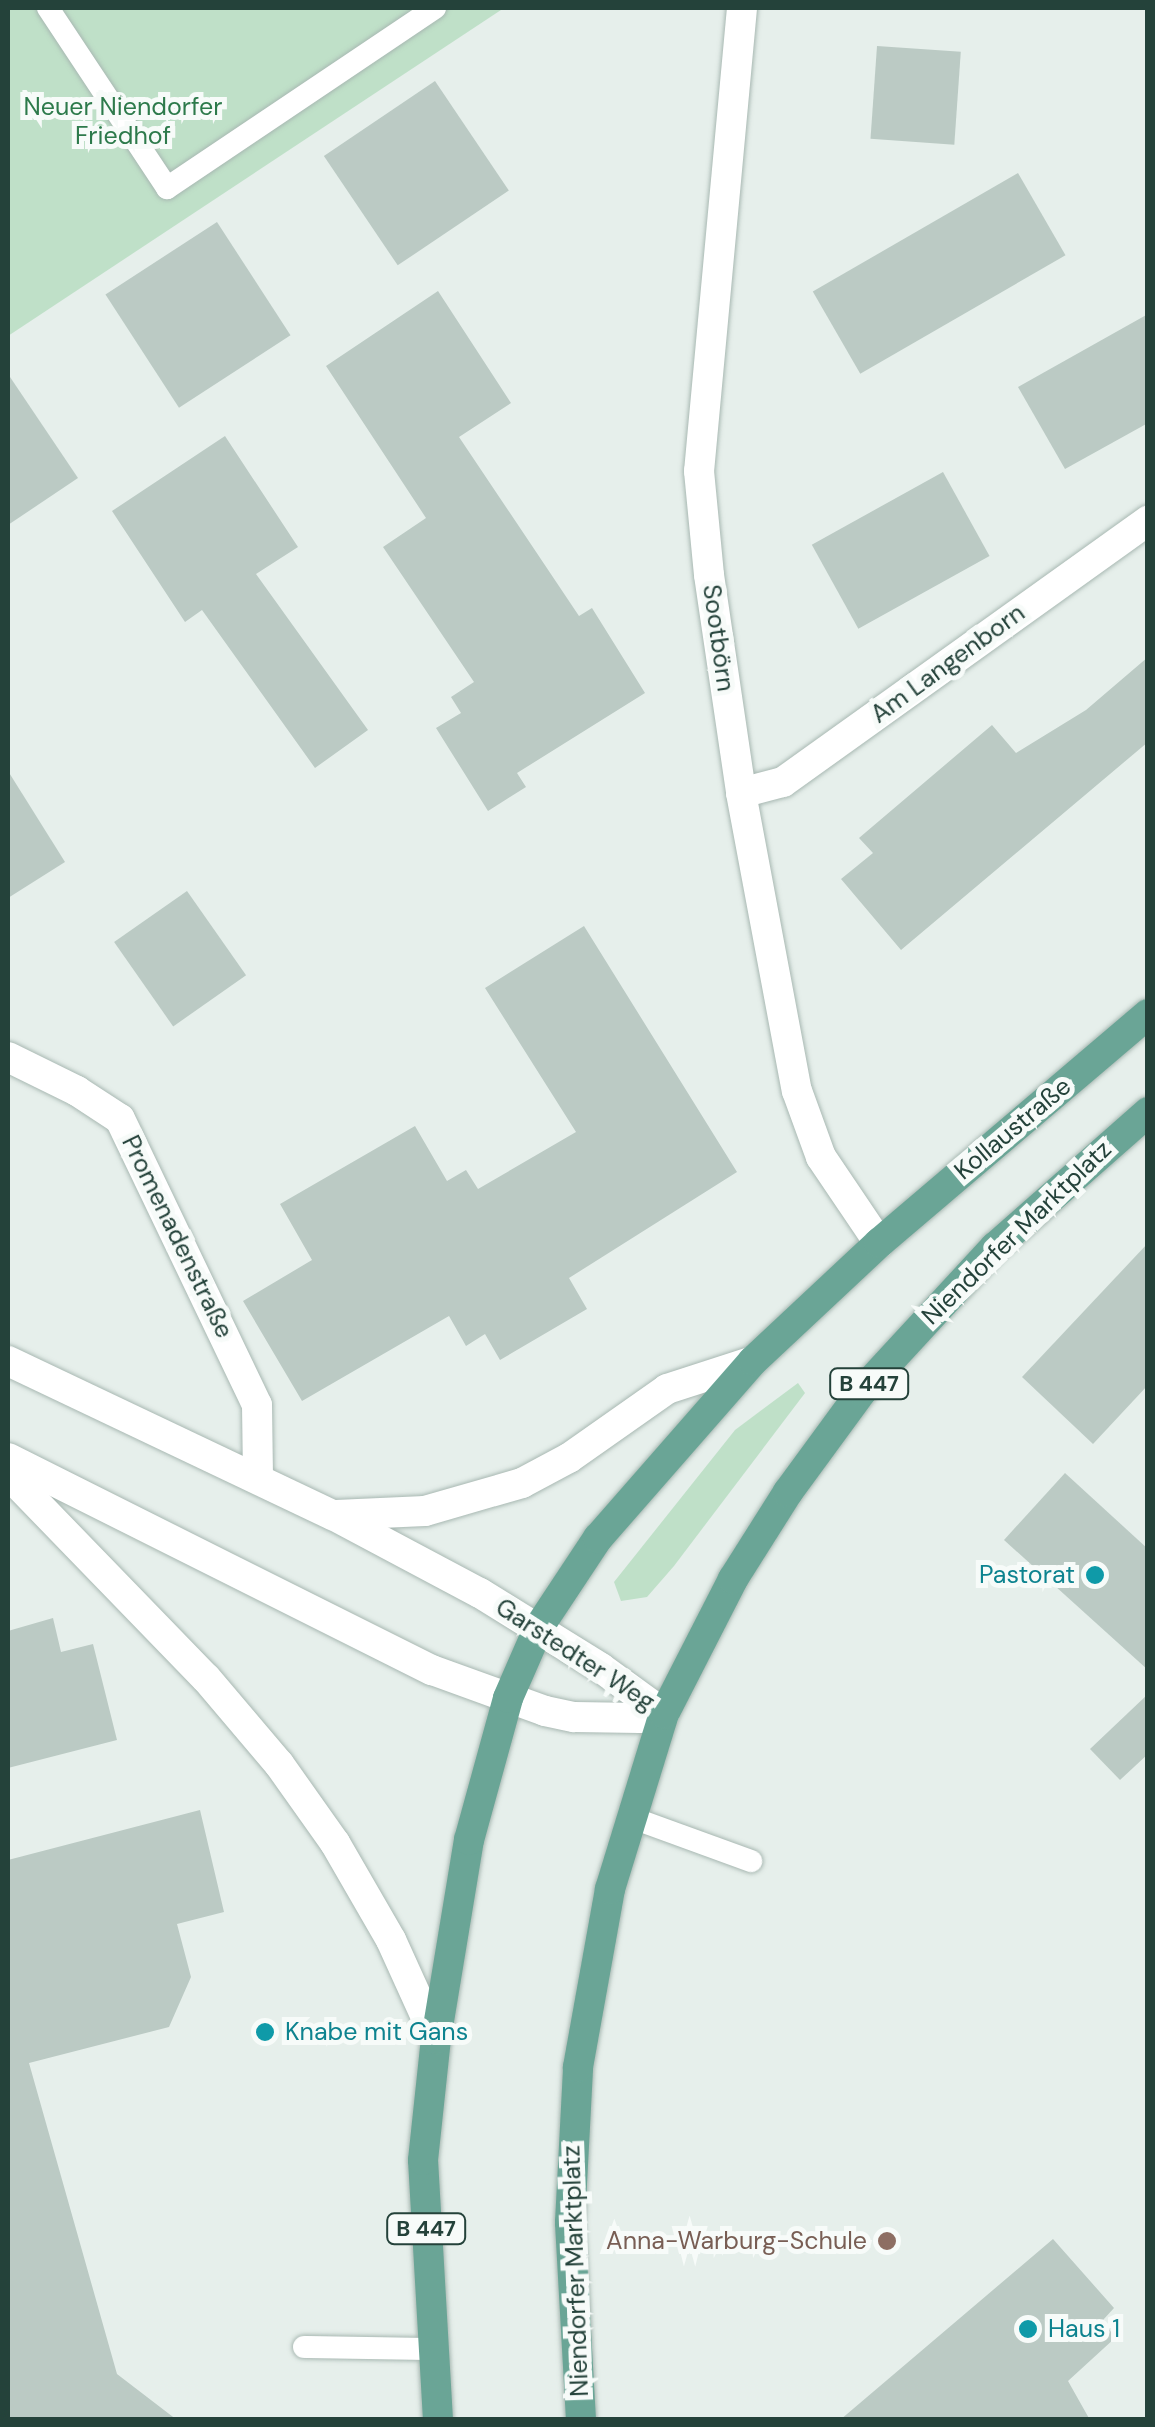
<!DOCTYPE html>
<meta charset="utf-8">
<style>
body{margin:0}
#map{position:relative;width:1155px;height:2427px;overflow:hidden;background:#e6efeb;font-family:"DM Sans",sans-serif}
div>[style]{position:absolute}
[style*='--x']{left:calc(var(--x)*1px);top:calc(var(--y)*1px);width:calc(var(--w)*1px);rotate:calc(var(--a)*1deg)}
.green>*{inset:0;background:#bfe0c8}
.building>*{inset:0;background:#bbcac4;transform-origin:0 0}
.roads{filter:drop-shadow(0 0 2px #a8b8b2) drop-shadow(0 0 2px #a8b8b2)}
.lane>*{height:22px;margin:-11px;padding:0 11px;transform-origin:11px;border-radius:11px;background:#fff}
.street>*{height:30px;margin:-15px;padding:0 15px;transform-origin:15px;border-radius:15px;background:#fff}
.secondary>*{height:30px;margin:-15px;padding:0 15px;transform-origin:15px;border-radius:15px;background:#fff}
.primary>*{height:30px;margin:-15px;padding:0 15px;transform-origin:15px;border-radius:15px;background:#6aa596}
.dots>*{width:28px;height:28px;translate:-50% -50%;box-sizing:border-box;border:5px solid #f7fbf9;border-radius:50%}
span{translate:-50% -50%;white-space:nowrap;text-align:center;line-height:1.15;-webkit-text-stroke:10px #f7fbf9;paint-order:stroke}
.shield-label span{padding:2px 8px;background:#f7fbf9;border:2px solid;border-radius:8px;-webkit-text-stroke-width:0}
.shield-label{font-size:22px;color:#24423a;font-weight:700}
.park-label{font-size:25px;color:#2d7a4b}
.street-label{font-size:25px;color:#24423a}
.culture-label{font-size:25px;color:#0d838f}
.right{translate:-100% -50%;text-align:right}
.left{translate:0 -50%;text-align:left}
.education-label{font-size:25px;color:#785e54}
.frame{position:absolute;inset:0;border:10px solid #24423a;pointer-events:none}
</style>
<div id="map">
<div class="green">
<i style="clip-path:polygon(8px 8px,504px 8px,8px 336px)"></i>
<i style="clip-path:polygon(798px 1383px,805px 1393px,674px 1566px,647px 1597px,621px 1601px,614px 1582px,735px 1430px)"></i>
</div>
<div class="building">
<i style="left:877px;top:46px;width:84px;height:93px;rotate:4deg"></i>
<i style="left:435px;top:81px;width:132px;height:134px;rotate:56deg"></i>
<i style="left:1018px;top:173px;width:95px;height:237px;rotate:60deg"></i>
<i style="left:217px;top:222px;width:135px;height:133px;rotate:57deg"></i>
<i style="clip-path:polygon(438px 291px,511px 403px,459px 437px,579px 616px,592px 608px,645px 693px,517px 773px,526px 787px,488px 811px,436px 728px,461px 713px,451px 697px,474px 682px,383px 547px,426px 518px,326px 366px)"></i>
<i style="clip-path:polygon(1148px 314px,1148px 423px,1065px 469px,1018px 387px)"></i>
<i style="clip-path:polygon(8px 374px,78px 478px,8px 525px)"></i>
<i style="clip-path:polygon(225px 436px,298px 547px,256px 574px,368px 730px,315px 768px,202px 610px,185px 622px,112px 511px)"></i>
<i style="left:943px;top:472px;width:96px;height:150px;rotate:61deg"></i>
<i style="clip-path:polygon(1148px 657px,1148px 742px,901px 950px,841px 879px,873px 853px,859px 838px,992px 725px,1016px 753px,1086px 710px)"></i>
<i style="clip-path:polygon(8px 771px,65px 862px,8px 898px)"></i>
<i style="left:187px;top:891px;width:103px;height:89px;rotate:55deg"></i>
<i style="clip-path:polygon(584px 926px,737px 1172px,569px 1278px,587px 1309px,500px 1360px,485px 1334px,466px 1346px,449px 1316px,302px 1401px,243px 1301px,312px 1260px,280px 1204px,415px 1126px,447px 1181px,466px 1170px,478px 1189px,576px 1132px,485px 988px)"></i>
<i style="clip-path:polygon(1148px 1243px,1148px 1385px,1093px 1444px,1022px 1377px)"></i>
<i style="clip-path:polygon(1065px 1473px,1148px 1549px,1148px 1670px,1004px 1540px)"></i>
<i style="clip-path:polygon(53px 1618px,61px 1652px,93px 1644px,117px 1740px,8px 1768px,8px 1631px)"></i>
<i style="clip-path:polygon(1148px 1694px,1148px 1754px,1120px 1780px,1090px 1749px)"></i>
<i style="clip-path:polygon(200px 1810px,224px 1912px,177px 1924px,191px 1977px,169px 2027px,29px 2063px,117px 2374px,177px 2420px,8px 2420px,8px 1860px)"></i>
<i style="clip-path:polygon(1053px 2239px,1114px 2308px,1103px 2320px,1115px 2338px,1068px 2381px,1090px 2420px,840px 2420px)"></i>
</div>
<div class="roads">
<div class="lane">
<i style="--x:48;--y:8;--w:216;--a:56.5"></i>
<i style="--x:167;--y:188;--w:323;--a:-33.9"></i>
<i style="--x:630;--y:1817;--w:129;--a:20"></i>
<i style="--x:304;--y:2347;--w:127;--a:0.9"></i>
</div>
<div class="street">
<i style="--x:742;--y:8;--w:465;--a:95.3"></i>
<i style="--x:699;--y:471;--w:104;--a:84.5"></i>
<i style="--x:709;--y:575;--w:220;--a:81.6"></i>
<i style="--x:741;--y:793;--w:303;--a:79.4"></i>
<i style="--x:797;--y:1091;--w:70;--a:70"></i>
<i style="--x:821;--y:1157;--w:104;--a:56"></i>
<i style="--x:741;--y:793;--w:43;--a:-14.7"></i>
<i style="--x:783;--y:782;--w:449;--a:-35.6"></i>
<i style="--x:8;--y:1057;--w:77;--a:26.2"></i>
<i style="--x:77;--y:1091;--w:51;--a:33.1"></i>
<i style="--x:120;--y:1119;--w:317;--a:64.4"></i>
<i style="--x:257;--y:1405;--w:74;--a:89.2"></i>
</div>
<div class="secondary">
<i style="--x:8;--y:1361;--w:360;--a:25.4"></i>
<i style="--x:333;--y:1515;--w:166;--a:28"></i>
<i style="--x:480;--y:1593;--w:142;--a:31.8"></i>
<i style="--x:601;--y:1668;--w:78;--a:36.1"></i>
<i style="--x:8;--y:1458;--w:474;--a:26.6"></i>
<i style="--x:432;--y:1670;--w:120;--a:19.9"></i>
<i style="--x:545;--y:1711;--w:30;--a:12"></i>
<i style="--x:574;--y:1717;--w:66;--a:0.9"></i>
<i style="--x:640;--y:1718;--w:24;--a:-9"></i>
<i style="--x:8;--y:1474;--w:284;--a:45.9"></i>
<i style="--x:206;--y:1678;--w:113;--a:49.7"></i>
<i style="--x:279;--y:1764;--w:97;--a:54.7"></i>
<i style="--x:335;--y:1843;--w:112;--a:60"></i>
<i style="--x:391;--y:1940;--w:109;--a:65.6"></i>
<i style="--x:336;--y:1515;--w:89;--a:-2.6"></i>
<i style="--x:425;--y:1511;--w:101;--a:-16.1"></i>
<i style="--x:522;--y:1483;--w:53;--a:-28"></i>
<i style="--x:569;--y:1458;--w:120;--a:-35.1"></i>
<i style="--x:667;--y:1389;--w:90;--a:-18"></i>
</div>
<div class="primary">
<i style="--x:438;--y:2420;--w:260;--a:-93.3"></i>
<i style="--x:423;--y:2160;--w:122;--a:-83.9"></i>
<i style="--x:436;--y:2039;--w:202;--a:-80.6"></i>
<i style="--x:469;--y:1840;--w:147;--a:-74.6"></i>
<i style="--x:508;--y:1698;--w:77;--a:-66.4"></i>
<i style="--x:539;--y:1627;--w:107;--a:-56.5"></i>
<i style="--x:598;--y:1538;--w:235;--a:-48.8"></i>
<i style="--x:753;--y:1361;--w:173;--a:-43.1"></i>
<i style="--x:879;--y:1243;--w:353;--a:-40.4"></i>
<i style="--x:581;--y:2420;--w:198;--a:-93.2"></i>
<i style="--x:570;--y:2222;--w:155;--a:-87"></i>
<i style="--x:578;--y:2067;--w:181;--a:-79.8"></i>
<i style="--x:610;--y:1889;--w:183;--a:-72.9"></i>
<i style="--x:664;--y:1714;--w:152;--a:-62.9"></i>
<i style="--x:733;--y:1579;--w:103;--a:-57.7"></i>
<i style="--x:788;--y:1492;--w:125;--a:-53.8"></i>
<i style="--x:862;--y:1391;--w:196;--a:-47.3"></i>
<i style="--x:995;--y:1247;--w:204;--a:-41.4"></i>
</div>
</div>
<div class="dots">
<i style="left:1095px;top:1575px;background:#0f9aa8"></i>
<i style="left:265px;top:2032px;background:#0f9aa8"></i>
<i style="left:887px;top:2241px;background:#8d6e63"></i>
<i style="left:1028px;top:2329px;background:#0f9aa8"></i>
</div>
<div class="shield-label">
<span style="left:869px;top:1384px">B 447</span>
<span style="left:426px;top:2229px">B 447</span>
</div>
<div class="park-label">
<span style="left:123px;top:122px">Neuer Niendorfer<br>Friedhof</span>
</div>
<div class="street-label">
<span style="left:718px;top:638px;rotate:82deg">Sootbörn</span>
<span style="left:948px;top:664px;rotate:-36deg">Am Langenborn</span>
<span style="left:1013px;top:1129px;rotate:-40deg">Kollaustraße</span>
<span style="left:1017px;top:1233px;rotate:-44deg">Niendorfer Marktplatz</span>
<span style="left:177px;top:1237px;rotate:64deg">Promenadenstraße</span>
<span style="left:575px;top:1655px;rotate:33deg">Garstedter Weg</span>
<span style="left:576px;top:2271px;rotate:-92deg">Niendorfer Marktplatz</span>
</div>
<div class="culture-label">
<span class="right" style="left:1075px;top:1575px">Pastorat</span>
<span class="left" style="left:285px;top:2032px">Knabe mit Gans</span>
<span class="left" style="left:1048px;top:2329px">Haus 1</span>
</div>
<div class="education-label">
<span class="right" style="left:867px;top:2241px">Anna-Warburg-Schule</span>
</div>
<div class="frame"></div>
</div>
